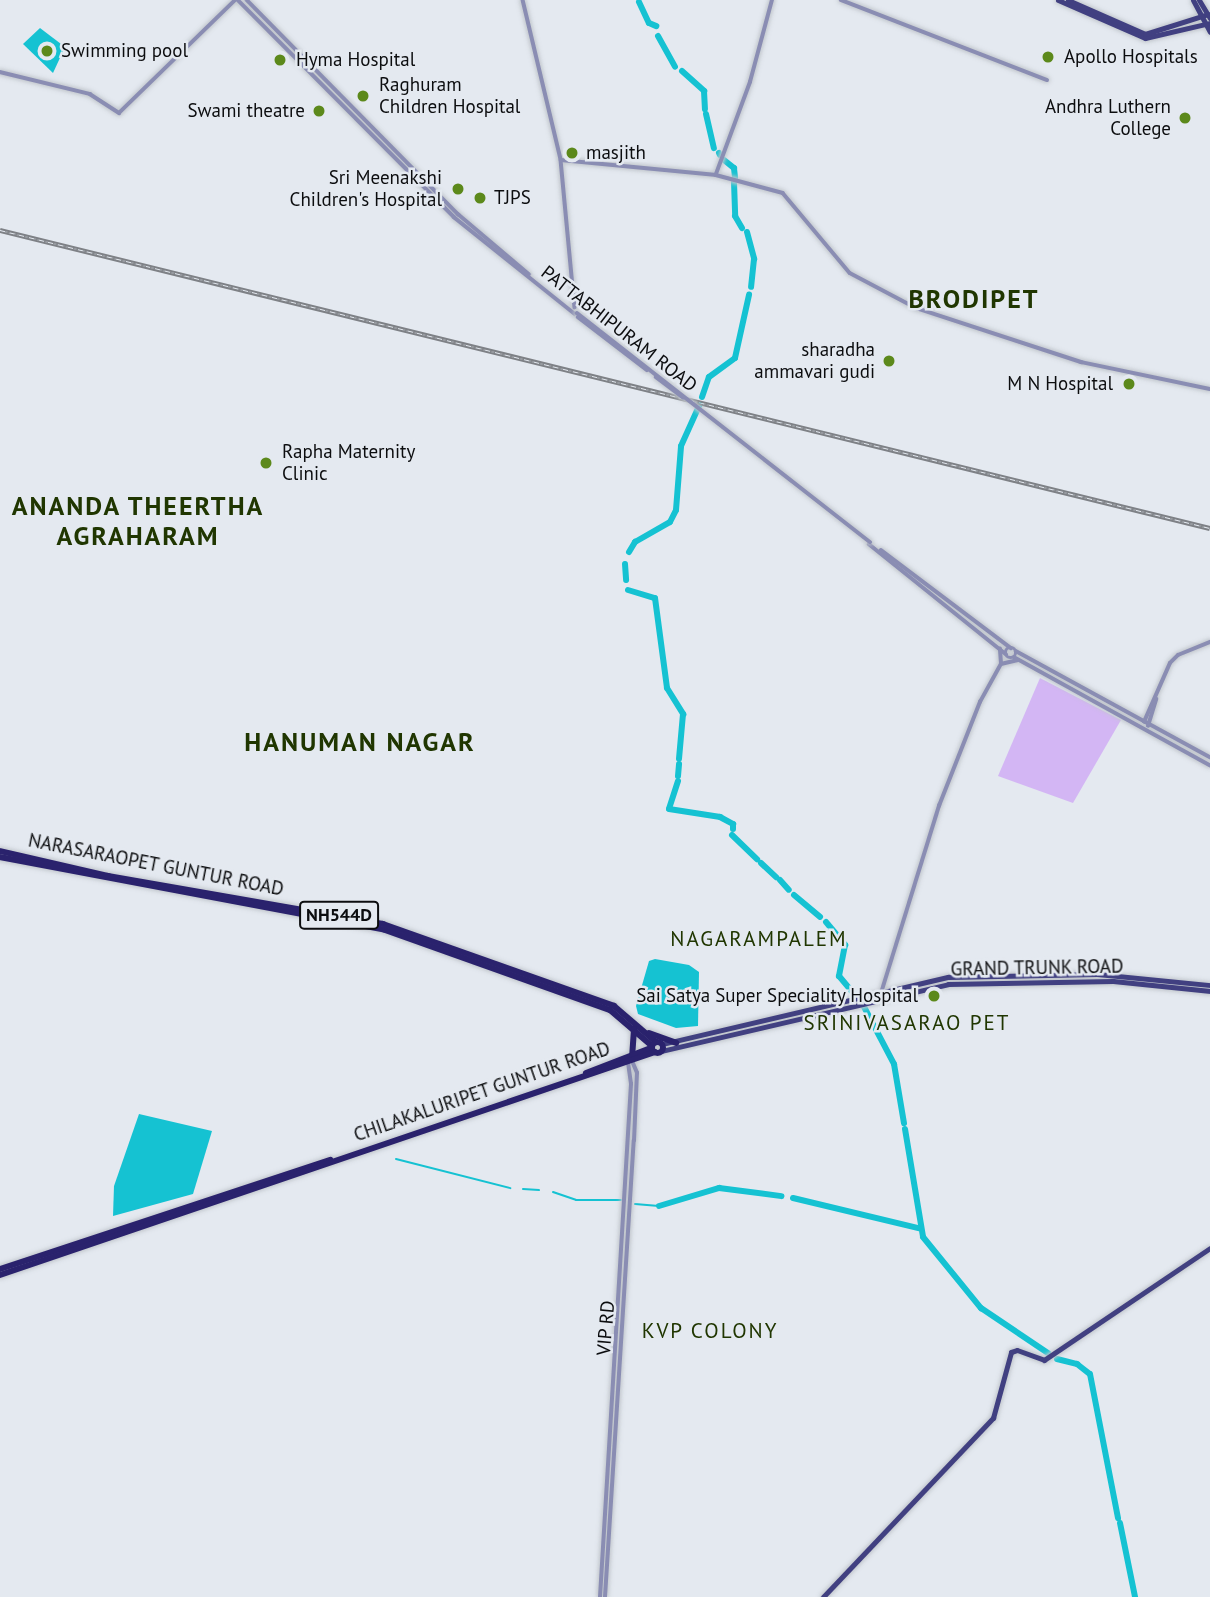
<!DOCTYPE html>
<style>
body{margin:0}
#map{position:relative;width:1210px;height:1597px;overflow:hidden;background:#e4e9f0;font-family:"PT Sans",sans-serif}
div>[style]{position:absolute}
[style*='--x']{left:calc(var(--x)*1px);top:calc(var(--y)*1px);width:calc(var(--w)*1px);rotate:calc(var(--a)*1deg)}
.green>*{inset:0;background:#d3b6f4}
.water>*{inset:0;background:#15c2d2}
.stream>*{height:2px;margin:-1px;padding:0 1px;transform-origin:1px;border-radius:1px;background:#15c2d2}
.river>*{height:6px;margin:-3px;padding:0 3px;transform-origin:3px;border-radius:3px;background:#15c2d2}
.roads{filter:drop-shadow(0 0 2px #c1c6cc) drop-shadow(0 0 2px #c1c6cc)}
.minor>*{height:3.5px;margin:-1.75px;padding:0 1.75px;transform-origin:1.75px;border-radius:1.75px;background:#8a8db3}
.minor>.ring{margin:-1.75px;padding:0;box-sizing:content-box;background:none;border:3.5px solid #8a8db3;border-radius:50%}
.major>*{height:5px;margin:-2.5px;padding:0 2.5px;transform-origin:2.5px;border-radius:2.5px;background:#414081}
.highway>*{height:6px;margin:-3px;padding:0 3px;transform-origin:3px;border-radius:3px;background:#2a226d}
.highway>.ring{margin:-3px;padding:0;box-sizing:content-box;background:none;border:6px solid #2a226d;border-radius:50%}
.rail>*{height:4.5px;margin-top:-2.25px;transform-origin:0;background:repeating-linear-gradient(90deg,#e4e9f0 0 5px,#7e8186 0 10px);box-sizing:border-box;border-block:2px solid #7e8186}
.bridges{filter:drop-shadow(0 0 2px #c1c6cc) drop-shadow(0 0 2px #c1c6cc)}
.minor-bridge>*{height:3.5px;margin:-1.75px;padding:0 1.75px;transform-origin:1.75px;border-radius:1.75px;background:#8a8db3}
.dots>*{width:19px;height:19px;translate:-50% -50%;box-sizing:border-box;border:4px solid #e4e9f0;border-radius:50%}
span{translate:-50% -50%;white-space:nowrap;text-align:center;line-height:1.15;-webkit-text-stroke:5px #e4e9f0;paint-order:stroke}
.shield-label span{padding:2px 5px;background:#e4e9f0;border:2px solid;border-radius:5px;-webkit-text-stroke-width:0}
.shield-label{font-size:18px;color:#0c0d0f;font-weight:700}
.poi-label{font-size:19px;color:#0c0d0f}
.left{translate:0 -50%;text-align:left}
.right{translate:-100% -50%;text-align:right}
.street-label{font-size:19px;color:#0c0d0f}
.neighbourhood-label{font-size:21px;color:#203601;letter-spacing:2px}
.district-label{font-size:26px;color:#203601;font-weight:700;letter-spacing:2px}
</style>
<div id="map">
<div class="green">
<i style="clip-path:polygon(1040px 678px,1121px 720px,1073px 803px,998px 776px)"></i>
</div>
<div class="water">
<i style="clip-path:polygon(40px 28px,65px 47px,53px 73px,23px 44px)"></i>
<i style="clip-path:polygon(655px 959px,689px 965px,699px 972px,698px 1026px,676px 1028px,638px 1014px,636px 1006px,649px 961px)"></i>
<i style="clip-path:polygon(139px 1114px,212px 1131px,193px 1194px,113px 1216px,114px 1186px)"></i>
</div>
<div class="stream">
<i style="--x:396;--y:1159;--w:118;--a:14.3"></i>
<i style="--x:523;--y:1189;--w:16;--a:4"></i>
<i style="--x:553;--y:1192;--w:24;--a:19"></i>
<i style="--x:576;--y:1200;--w:45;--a:0"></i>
<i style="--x:635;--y:1204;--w:24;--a:5"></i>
</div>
<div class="river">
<i style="--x:639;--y:2;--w:23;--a:65"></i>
<i style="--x:649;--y:23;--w:8;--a:23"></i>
<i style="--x:658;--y:36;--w:35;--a:61"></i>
<i style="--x:682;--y:71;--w:30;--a:42"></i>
<i style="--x:704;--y:91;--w:18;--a:87"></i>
<i style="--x:706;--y:114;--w:35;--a:77"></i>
<i style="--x:719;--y:153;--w:2;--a:63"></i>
<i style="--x:724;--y:160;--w:13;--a:39"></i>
<i style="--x:734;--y:168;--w:10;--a:84"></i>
<i style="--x:734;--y:182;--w:34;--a:88"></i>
<i style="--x:735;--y:216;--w:14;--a:60"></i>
<i style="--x:747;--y:232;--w:28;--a:75"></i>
<i style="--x:754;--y:259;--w:28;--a:96"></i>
<i style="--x:702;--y:397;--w:21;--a:-71"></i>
<i style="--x:709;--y:377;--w:32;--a:-36"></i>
<i style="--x:735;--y:358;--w:65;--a:-77.5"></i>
<i style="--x:629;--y:552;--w:12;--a:-59"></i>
<i style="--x:635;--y:542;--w:40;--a:-29.7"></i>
<i style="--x:670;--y:522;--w:13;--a:-63"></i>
<i style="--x:676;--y:510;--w:64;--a:-85.5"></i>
<i style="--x:681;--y:446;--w:46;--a:-65.7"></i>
<i style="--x:625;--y:564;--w:16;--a:86"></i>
<i style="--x:628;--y:590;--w:28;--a:17"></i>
<i style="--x:655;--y:598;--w:91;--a:82.4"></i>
<i style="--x:667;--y:688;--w:31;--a:58"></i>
<i style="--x:683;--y:714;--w:45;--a:95.1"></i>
<i style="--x:678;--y:776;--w:12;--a:-85"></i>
<i style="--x:678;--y:781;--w:29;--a:108"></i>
<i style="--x:669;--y:809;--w:52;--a:8.9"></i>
<i style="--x:720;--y:817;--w:15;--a:28"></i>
<i style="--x:733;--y:824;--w:5;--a:90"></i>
<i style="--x:732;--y:835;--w:35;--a:44"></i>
<i style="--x:761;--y:863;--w:21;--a:43"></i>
<i style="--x:780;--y:880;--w:13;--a:48"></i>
<i style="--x:794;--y:895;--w:34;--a:40"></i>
<i style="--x:826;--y:922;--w:30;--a:50"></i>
<i style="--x:845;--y:945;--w:32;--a:101"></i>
<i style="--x:839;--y:976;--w:35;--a:50"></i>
<i style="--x:862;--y:1003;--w:69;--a:62.3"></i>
<i style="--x:894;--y:1064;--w:60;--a:80.4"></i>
<i style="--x:905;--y:1129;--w:109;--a:80.5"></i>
<i style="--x:923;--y:1237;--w:92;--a:50.8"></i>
<i style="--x:981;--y:1308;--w:81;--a:33.9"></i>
<i style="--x:793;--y:1198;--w:129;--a:13.5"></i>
<i style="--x:659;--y:1206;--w:63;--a:-16.7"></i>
<i style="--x:719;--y:1188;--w:63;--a:7.4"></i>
<i style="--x:1057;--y:1359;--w:21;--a:14"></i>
<i style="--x:1077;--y:1364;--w:16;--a:38"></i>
<i style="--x:1090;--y:1374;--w:147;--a:79"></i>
<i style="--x:1120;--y:1523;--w:76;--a:78.5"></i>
</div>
<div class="roads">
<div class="minor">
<i style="--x:238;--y:0;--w:306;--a:45.1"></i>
<i style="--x:454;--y:217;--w:155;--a:38.7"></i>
<i style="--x:247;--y:0;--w:301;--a:45.4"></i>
<i style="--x:458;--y:214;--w:93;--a:40.2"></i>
<i style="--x:523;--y:0;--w:164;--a:76.6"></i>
<i style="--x:561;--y:160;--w:148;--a:84.6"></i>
<i style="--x:841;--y:0;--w:221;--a:21.2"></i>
<i style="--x:0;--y:72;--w:93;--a:13.7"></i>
<i style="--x:90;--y:94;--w:35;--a:33"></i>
<i style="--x:119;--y:113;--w:162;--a:-44.2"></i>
<i style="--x:561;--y:160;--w:156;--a:5.5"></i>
<i style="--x:716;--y:175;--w:69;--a:15"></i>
<i style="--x:783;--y:193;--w:104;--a:50.1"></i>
<i style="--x:850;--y:273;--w:75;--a:27.9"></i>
<i style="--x:916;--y:308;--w:174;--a:18.1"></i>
<i style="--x:1081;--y:362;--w:132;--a:11.8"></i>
<i style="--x:716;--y:174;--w:98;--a:-69.7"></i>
<i style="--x:750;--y:82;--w:85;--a:-75"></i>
<i style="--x:869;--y:544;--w:176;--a:38.8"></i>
<i style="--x:881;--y:550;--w:163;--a:37"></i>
<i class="ring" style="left:1006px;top:648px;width:6.5px;height:6.5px"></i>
<i style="--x:1016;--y:651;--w:221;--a:28.7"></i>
<i style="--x:1014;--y:657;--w:224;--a:28.9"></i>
<i style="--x:1001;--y:664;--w:17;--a:-13"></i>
<i style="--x:1144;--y:722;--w:64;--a:-66.2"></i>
<i style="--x:1170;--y:663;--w:11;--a:-45"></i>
<i style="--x:1178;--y:655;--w:35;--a:-22"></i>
<i style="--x:1148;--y:726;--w:28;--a:-73"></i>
<i style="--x:882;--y:990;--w:193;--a:-72.8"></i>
<i style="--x:939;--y:806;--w:112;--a:-68.5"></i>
<i style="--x:980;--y:702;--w:43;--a:-61.1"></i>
<i style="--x:1001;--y:664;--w:15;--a:-94"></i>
<i style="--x:600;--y:1597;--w:514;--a:-86.54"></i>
<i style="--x:631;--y:1084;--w:22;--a:-98"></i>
<i style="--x:605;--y:1597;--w:457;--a:-86.4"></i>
<i style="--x:634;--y:1141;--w:68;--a:-87.5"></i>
<i style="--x:637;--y:1073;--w:15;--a:-113"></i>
</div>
<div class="major">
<i style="--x:1058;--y:0;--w:95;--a:23.6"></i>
<i style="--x:1145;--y:38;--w:67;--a:-13"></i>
<i style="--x:1068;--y:0;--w:84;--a:23.8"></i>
<i style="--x:1145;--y:34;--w:66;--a:-17.6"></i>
<i style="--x:1193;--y:0;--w:36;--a:62"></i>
<i style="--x:1199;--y:0;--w:21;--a:59"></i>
<i style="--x:662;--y:1044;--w:294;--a:-13.2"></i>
<i style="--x:948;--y:977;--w:149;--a:-1.2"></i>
<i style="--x:1097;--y:974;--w:114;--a:5.6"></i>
<i style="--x:661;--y:1051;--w:295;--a:-13.1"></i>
<i style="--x:948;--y:984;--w:165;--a:-1"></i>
<i style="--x:1113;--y:981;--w:98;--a:5.9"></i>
<i style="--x:823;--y:1597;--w:247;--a:-46.5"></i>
<i style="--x:993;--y:1418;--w:68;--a:-74.7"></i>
<i style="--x:1011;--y:1352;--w:6;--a:-18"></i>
<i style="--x:1017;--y:1350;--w:29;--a:20"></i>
<i style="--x:1044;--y:1360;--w:200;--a:-34"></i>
</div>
<div class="highway">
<i style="--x:0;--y:851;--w:111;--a:13"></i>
<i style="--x:108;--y:876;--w:279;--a:9.9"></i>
<i style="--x:383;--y:924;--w:245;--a:19.5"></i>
<i style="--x:614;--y:1006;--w:55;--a:40.6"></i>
<i style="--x:0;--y:857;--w:392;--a:10.7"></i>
<i style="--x:385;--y:930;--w:239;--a:19.6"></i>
<i style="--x:610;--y:1010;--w:55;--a:40.6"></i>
<i style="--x:649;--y:1033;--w:29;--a:20"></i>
<i class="ring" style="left:651.5px;top:1041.5px;width:5px;height:5px"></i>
<i style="--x:632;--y:1058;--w:29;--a:-86"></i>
<i style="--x:586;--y:1073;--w:70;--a:-21"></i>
<i style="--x:0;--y:1269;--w:348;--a:-18.3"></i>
<i style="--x:0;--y:1275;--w:692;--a:-18.8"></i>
</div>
</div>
<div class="rail">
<i style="--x:0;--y:230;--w:1246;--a:13.84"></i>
</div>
<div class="bridges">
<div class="minor-bridge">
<i style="--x:577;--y:313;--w:372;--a:38"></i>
<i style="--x:578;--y:317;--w:87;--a:37.5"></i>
<i style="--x:656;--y:377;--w:34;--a:37"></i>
</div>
</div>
<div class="dots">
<i style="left:47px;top:51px;background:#5c891b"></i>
<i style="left:1048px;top:57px;background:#5c891b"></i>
<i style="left:280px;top:60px;background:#5c891b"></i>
<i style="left:363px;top:96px;background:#5c891b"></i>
<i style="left:319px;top:111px;background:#5c891b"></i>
<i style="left:1185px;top:118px;background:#5c891b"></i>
<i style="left:572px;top:153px;background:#5c891b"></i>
<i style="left:458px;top:189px;background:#5c891b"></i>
<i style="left:480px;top:198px;background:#5c891b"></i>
<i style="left:889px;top:361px;background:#5c891b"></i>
<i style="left:1129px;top:384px;background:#5c891b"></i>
<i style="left:266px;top:463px;background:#5c891b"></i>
<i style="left:934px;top:996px;background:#5c891b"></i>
</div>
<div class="shield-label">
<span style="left:339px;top:915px">NH544D</span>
</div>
<div class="poi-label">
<span class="left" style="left:61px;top:51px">Swimming pool</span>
<span class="left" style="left:1064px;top:57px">Apollo Hospitals</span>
<span class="left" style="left:296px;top:60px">Hyma Hospital</span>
<span class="left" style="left:379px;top:96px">Raghuram<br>Children Hospital</span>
<span class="right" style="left:1171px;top:118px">Andhra Luthern<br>College</span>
<span class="right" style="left:305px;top:111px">Swami theatre</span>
<span class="left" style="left:586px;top:153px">masjith</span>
<span class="right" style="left:442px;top:189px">Sri Meenakshi<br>Children's Hospital</span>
<span class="left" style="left:494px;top:198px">TJPS</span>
<span class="right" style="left:875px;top:361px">sharadha<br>ammavari gudi</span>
<span class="right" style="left:1113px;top:384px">M N Hospital</span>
<span class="left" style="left:282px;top:463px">Rapha Maternity<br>Clinic</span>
<span class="right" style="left:918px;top:996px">Sai Satya Super Speciality Hospital</span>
</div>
<div class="street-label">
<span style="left:619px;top:329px;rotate:38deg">PATTABHIPURAM ROAD</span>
<span style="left:156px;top:865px;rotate:11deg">NARASARAOPET GUNTUR ROAD</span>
<span style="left:1037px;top:968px;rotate:-1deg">GRAND TRUNK ROAD</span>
<span style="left:482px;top:1092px;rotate:-19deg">CHILAKALURIPET GUNTUR ROAD</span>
<span style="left:606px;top:1328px;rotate:-85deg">VIP RD</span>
</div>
<div class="neighbourhood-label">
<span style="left:759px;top:939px">NAGARAMPALEM</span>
<span style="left:907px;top:1023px">SRINIVASARAO PET</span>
<span style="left:710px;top:1331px">KVP COLONY</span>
</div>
<div class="district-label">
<span style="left:974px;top:299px">BRODIPET</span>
<span style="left:138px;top:521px">ANANDA THEERTHA<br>AGRAHARAM</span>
<span style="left:360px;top:742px">HANUMAN NAGAR</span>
</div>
</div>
